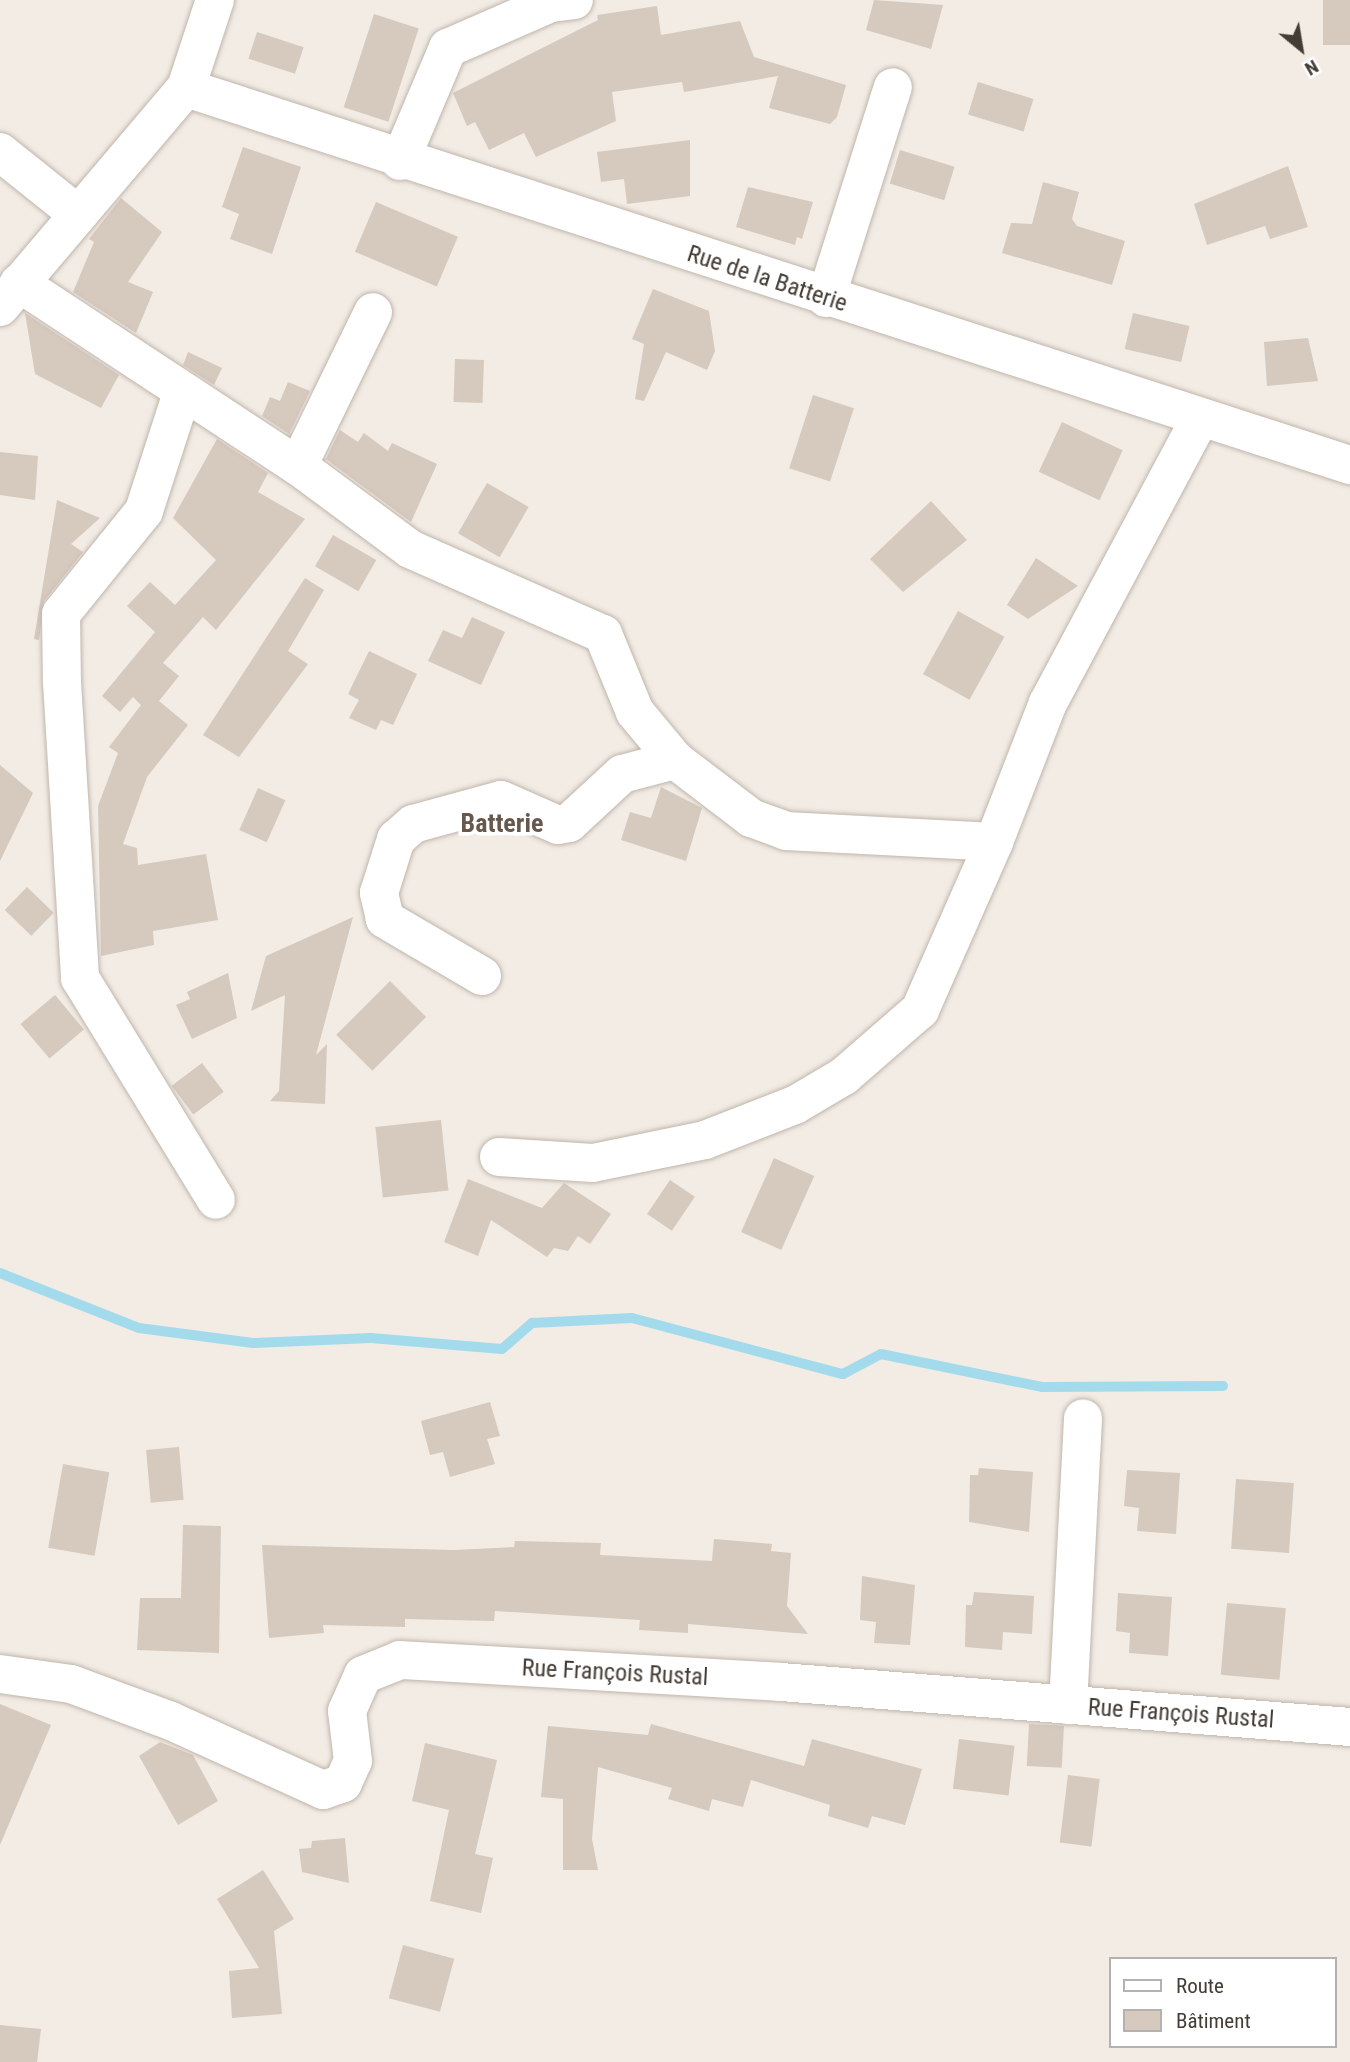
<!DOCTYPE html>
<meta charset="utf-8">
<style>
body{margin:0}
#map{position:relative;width:1350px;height:2062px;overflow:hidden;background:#f2ece5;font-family:"Roboto Condensed",sans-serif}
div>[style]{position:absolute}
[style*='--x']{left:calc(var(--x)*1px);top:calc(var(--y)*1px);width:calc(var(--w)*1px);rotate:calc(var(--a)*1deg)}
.stream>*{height:10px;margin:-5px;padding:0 5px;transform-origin:5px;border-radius:5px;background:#a3dbed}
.building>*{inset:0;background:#d6c9be;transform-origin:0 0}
.roads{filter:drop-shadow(0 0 2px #c0b5ab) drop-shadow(0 0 2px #c0b5ab)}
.street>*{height:38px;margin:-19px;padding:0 19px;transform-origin:19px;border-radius:19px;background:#fff}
span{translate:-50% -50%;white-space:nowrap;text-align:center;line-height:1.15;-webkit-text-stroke:7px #fff;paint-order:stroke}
.street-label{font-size:24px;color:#443c35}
.neighbourhood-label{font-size:26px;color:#67584d;font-weight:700}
.legend{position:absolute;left:1109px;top:1957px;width:228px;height:91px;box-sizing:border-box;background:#fff;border:2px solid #b4b1ae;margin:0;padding:9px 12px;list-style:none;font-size:21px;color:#443c35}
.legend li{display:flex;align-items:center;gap:14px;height:35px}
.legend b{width:35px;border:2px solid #b4b1ae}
.north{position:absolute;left:1266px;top:14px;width:70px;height:70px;-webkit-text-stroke:5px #fff;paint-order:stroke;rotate:150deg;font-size:19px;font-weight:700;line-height:28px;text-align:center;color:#443c35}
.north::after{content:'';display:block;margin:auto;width:24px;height:32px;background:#443c35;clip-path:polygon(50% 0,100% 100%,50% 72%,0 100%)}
</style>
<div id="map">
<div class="stream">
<i style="--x:0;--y:1273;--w:149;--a:21.6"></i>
<i style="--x:139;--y:1328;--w:115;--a:7.5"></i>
<i style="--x:253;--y:1343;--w:118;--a:-2.4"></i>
<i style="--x:371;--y:1338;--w:131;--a:4.8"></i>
<i style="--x:502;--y:1349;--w:40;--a:-41"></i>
<i style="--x:532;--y:1323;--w:100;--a:-2.9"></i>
<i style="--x:632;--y:1318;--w:218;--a:14.9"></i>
<i style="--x:843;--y:1374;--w:43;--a:-27.8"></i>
<i style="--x:881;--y:1354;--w:164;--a:11.6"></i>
<i style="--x:1042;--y:1387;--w:181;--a:-0.3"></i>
</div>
<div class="building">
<i style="clip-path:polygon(874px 0,943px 5px,931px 49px,866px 30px)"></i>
<i style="left:1323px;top:0;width:27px;height:45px"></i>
<i style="clip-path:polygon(657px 6px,661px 35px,740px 21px,754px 57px,846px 85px,837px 117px,830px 124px,769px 108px,778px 76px,684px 92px,682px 82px,612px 92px,616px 121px,536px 157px,524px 133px,489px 150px,475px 122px,467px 126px,453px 93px,598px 20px,597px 15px)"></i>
<i style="left:374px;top:14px;width:47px;height:98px;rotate:18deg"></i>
<i style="left:257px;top:32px;width:49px;height:28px;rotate:18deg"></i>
<i style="left:978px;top:82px;width:58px;height:34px;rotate:17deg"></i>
<i style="clip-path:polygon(690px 140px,690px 196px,627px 204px,624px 179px,601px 182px,597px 152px)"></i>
<i style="clip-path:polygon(243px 147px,301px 167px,272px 254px,230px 239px,239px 214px,222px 207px)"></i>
<i style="left:900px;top:150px;width:57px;height:35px;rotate:17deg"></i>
<i style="clip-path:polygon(1288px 166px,1308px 227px,1270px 239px,1265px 226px,1207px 245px,1194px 204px)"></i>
<i style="clip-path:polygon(1043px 182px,1079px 192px,1072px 219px,1077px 226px,1125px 241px,1112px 285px,1002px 253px,1011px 223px,1032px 224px)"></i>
<i style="clip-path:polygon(748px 187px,813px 202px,802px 239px,797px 237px,795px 245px,736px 227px)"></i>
<i style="clip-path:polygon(121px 198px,162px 232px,128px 282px,153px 292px,136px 333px,73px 292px,94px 242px,89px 239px)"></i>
<i style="left:376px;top:202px;width:89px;height:54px;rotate:23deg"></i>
<i style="clip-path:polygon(653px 289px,709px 311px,715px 351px,707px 370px,666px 352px,644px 401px,635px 399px,644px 344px,632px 339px)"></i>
<i style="clip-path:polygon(25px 313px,119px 375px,101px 408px,35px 374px)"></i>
<i style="left:1133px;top:313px;width:58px;height:37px;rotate:13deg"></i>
<i style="clip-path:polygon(1308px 338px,1318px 381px,1267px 386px,1264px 342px)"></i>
<i style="clip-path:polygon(188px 352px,222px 368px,214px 385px,183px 365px)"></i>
<i style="left:455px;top:359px;width:29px;height:43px;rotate:2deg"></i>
<i style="clip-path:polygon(288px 382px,310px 391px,289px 434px,262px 416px,270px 397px,280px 401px)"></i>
<i style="left:813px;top:395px;width:43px;height:77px;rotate:18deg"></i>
<i style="left:1062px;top:422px;width:67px;height:55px;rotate:25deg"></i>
<i style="clip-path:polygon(340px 430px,358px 442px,364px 433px,388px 451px,392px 443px,437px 464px,411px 522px,326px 459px)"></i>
<i style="clip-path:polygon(217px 439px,268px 473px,258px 492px,305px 519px,216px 630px,203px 617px,163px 663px,179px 676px,159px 701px,188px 725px,147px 777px,123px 844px,137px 848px,138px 865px,206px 854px,218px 920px,153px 931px,154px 945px,101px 956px,98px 806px,118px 753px,109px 747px,141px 705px,133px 697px,120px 712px,102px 696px,155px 632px,127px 606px,150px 582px,175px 605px,216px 560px,173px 518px)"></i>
<i style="clip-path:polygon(0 452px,38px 456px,35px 500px,0 495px)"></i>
<i style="left:487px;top:483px;width:48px;height:58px;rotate:30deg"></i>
<i style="clip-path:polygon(57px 500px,100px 518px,71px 544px,83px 552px,44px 601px,39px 640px,34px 639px)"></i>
<i style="clip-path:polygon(931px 501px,967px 540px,903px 592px,870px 559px)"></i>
<i style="left:333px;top:535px;width:50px;height:36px;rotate:30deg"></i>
<i style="clip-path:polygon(1036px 558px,1078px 586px,1028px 619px,1007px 605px)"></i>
<i style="clip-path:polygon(305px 578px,324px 590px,288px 651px,308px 664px,239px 757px,203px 735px)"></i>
<i style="left:958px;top:611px;width:53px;height:72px;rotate:29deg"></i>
<i style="clip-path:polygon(472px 617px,505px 632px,481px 685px,428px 661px,443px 630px,462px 638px)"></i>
<i style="clip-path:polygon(369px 651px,417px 674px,393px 725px,381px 720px,376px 730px,349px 718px,359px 700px,348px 694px)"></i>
<i style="clip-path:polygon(0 765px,33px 793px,0 861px)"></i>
<i style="clip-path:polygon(661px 787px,702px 808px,686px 861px,621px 840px,630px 812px,651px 818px)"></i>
<i style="left:258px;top:788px;width:30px;height:46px;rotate:24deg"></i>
<i style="left:27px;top:887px;width:37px;height:32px;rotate:44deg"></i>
<i style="clip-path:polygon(353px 917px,316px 1055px,327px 1044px,325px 1104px,270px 1101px,279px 1091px,285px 995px,251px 1011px,266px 956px)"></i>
<i style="clip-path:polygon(228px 973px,237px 1018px,192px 1039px,176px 1005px,190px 999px,187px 992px)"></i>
<i style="left:390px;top:981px;width:51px;height:76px;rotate:45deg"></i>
<i style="left:55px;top:995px;width:45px;height:45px;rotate:50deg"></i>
<i style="left:202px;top:1063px;width:36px;height:38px;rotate:53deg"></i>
<i style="left:441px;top:1120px;width:71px;height:66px;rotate:84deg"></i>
<i style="left:774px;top:1158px;width:44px;height:81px;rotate:24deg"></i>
<i style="clip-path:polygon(468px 1179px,542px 1208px,564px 1183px,611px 1214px,590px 1244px,578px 1236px,568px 1251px,554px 1248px,547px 1257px,491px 1220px,478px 1256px,444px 1242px)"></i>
<i style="left:670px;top:1180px;width:30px;height:41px;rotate:34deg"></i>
<i style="clip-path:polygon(490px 1402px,500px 1436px,487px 1439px,495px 1464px,450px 1477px,443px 1452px,430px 1455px,421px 1421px)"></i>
<i style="left:179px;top:1447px;width:53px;height:33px;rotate:85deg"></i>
<i style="left:63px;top:1464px;width:47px;height:85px;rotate:10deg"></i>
<i style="clip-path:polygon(979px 1468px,1033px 1472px,1029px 1532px,969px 1522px,970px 1475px,978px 1475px)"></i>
<i style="clip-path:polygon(1127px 1470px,1180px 1473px,1176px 1534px,1137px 1531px,1139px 1508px,1124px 1506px)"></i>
<i style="left:1236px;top:1479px;width:58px;height:70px;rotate:4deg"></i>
<i style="clip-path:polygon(183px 1525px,221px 1526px,219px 1653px,137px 1650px,140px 1598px,181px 1598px)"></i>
<i style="clip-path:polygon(714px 1539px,772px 1544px,771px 1551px,791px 1553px,787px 1606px,808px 1634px,688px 1624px,688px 1633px,639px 1630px,640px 1620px,495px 1611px,494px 1621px,405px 1619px,405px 1627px,323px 1625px,324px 1633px,269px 1638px,262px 1545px,454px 1550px,514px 1547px,515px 1541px,601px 1543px,600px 1555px,712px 1561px)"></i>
<i style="clip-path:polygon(862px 1576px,915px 1585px,910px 1645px,874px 1643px,876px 1622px,860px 1620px)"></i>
<i style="clip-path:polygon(974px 1592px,1034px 1596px,1032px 1634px,1003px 1632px,1002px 1650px,965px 1647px,966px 1605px,972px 1605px)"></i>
<i style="clip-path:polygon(1118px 1593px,1172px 1597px,1168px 1656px,1129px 1653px,1130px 1633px,1116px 1631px)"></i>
<i style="left:1227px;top:1603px;width:59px;height:72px;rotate:5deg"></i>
<i style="clip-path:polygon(0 1704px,51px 1725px,0 1845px)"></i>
<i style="clip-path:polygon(651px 1724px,804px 1766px,812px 1739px,922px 1769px,905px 1825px,872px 1816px,868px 1828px,828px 1816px,830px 1805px,751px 1780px,743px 1807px,712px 1799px,709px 1811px,668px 1799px,672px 1788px,598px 1767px,592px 1839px,598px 1870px,563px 1870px,563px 1799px,541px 1797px,548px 1726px,648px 1735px)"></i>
<i style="left:1029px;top:1724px;width:35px;height:42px;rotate:3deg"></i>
<i style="left:959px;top:1739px;width:56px;height:50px;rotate:7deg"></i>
<i style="clip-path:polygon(160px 1742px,193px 1755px,218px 1801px,178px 1825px,139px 1756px)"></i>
<i style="clip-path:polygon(425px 1743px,497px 1760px,475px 1854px,493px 1858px,481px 1913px,430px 1901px,449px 1810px,412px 1801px)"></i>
<i style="left:1068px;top:1775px;width:32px;height:68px;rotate:7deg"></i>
<i style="clip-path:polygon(345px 1838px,349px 1883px,302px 1872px,299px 1849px,311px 1848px,312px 1841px)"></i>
<i style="clip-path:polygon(263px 1870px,294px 1919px,274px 1931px,282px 2014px,232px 2018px,229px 1971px,259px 1968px,217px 1899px)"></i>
<i style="left:403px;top:1945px;width:53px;height:55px;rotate:15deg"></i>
<i style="clip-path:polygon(0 2025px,41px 2029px,37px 2062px,0 2062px)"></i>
</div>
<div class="roads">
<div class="street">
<i style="--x:186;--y:88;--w:1224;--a:17.95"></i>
<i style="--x:0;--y:152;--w:96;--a:38.7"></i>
<i style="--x:400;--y:161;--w:123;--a:-67"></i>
<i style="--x:448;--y:48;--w:112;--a:-23.6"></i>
<i style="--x:551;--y:3;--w:23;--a:-7"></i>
<i style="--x:19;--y:283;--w:334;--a:33.3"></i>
<i style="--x:298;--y:466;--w:139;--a:36.5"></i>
<i style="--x:410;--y:549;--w:211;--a:23.8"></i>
<i style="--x:603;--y:634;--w:84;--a:67.7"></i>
<i style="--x:635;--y:712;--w:62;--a:50.2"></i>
<i style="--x:675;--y:760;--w:96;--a:37.3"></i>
<i style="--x:751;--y:818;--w:37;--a:20"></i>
<i style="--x:786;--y:831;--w:208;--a:3"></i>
<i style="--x:994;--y:842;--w:149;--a:-68.8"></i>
<i style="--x:1048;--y:703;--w:324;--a:-61.9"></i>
<i style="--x:826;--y:298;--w:221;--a:-72.4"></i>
<i style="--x:0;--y:307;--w:287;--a:-49.7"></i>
<i style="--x:186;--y:88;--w:93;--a:-71.8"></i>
<i style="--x:182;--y:393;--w:124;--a:107.9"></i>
<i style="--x:144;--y:511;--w:132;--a:128.9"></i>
<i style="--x:61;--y:614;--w:68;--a:89.2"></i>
<i style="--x:62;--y:682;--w:297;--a:86.5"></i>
<i style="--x:80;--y:978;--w:260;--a:58.5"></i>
<i style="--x:298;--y:466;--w:171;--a:-64"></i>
<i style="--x:482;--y:976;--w:113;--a:-149.6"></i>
<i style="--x:385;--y:919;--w:27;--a:-103"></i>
<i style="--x:379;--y:893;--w:57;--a:-72.5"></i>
<i style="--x:396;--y:839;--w:23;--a:-41"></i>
<i style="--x:413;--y:824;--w:91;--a:-15.3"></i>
<i style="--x:501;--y:800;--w:62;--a:23.7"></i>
<i style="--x:558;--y:825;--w:11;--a:-10"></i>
<i style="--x:569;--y:823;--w:72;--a:-42.8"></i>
<i style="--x:622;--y:774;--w:55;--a:-14.8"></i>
<i style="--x:499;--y:1157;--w:94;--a:3.7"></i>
<i style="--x:593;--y:1163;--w:114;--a:-11.6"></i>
<i style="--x:705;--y:1140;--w:97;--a:-21.3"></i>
<i style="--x:795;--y:1105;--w:57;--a:-30.6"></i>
<i style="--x:844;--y:1076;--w:101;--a:-41"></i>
<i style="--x:920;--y:1010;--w:184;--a:-66.2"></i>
<i style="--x:0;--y:1674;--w:72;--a:8"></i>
<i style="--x:71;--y:1684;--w:107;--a:20.3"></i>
<i style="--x:171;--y:1721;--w:167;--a:24.4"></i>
<i style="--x:323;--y:1790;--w:21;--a:-19"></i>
<i style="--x:343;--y:1783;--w:24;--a:-66"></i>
<i style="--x:353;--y:1761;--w:50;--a:-96.8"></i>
<i style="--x:347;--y:1711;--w:39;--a:-66"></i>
<i style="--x:363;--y:1675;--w:40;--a:-22"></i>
<i style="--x:400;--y:1660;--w:382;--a:3.3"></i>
<i style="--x:781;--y:1682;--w:571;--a:4.52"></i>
<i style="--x:1068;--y:1705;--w:287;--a:-87"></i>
</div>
</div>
<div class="street-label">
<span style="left:767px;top:279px;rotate:18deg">Rue de la Batterie</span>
<span style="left:615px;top:1673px;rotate:3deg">Rue François Rustal</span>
<span style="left:1181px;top:1714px;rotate:4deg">Rue François Rustal</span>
</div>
<div class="neighbourhood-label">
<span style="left:502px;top:824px">Batterie</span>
</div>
<ul class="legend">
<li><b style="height:9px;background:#fff"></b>Route</li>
<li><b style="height:19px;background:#d6c9be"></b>Bâtiment</li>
</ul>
<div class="north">N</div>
</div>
